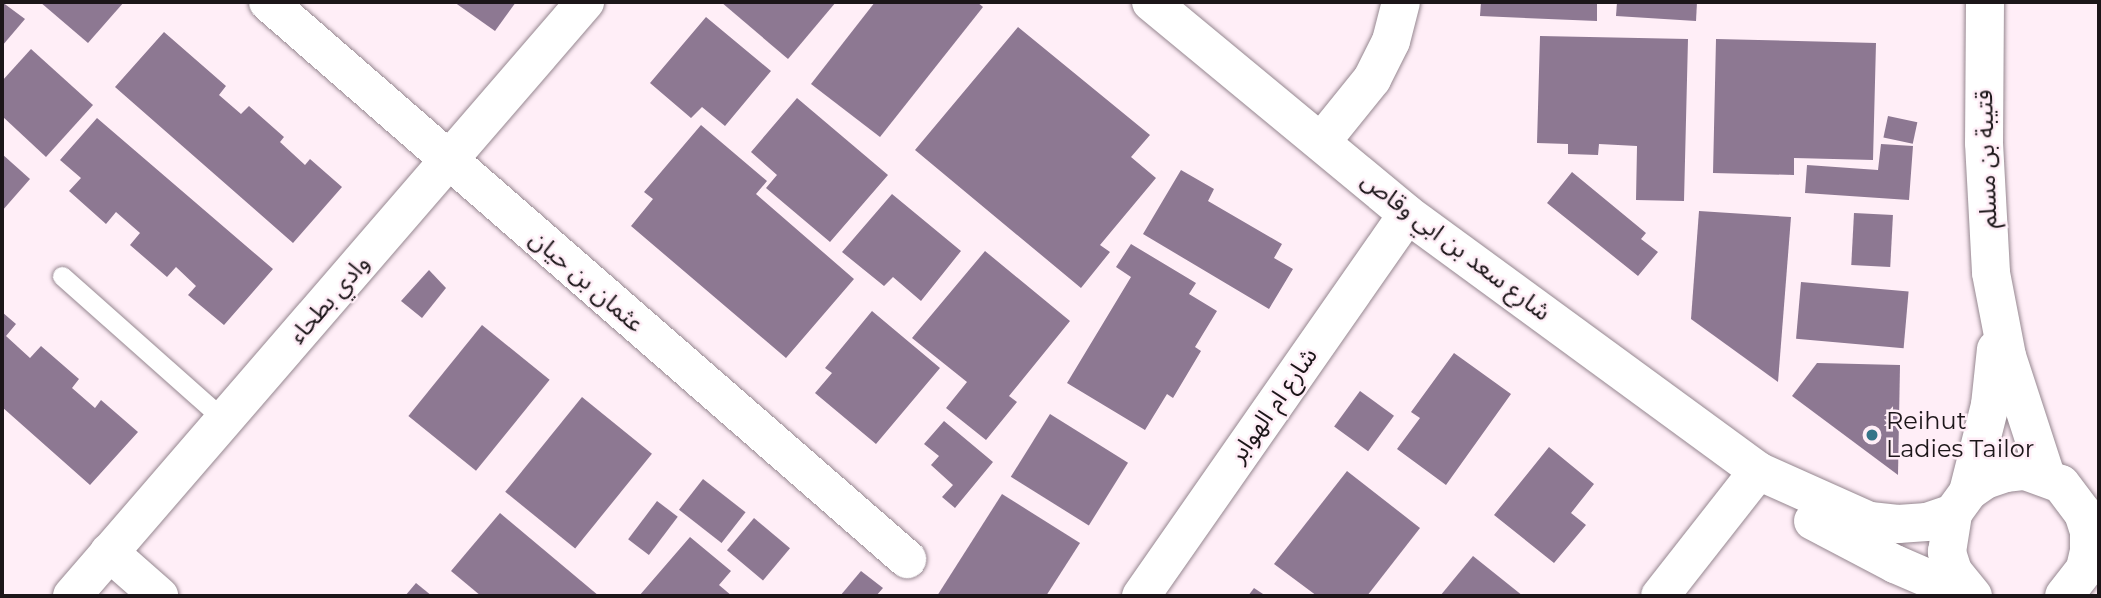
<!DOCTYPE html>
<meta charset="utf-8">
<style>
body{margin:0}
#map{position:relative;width:2101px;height:598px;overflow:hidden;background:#ffeef7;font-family:Montserrat,"Noto Sans Arabic",sans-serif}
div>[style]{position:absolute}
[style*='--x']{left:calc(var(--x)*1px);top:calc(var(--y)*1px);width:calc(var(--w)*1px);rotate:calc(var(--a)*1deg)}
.building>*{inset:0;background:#8d7892;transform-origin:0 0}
.roads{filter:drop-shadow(0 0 2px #968790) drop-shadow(0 0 2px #968790)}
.service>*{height:19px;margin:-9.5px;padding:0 9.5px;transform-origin:9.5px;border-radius:9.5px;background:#fff}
.minor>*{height:38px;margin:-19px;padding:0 19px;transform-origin:19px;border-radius:19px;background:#fff}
.tertiary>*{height:38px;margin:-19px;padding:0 19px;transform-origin:19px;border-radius:19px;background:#fff}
.dots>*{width:19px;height:19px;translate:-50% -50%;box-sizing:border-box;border:4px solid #ffeef7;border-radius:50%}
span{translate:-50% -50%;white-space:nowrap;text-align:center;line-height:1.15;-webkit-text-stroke:5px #ffeef7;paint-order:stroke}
.street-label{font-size:24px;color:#1c1619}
.poi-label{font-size:24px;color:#1c1619}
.left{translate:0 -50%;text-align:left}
.frame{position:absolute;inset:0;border:4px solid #1c1619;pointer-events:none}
</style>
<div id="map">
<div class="building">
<i style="clip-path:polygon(2px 2px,25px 19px,2px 46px)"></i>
<i style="clip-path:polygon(40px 2px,124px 2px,88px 43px)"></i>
<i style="clip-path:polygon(454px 2px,516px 2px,495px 31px)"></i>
<i style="clip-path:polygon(721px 2px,836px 2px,788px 59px)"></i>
<i style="clip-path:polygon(875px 2px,977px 2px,983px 7px,880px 137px,811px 84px)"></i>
<i style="clip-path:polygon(1481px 2px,1597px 2px,1597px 21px,1480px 16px)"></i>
<i style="clip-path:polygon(1617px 2px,1697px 2px,1696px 21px,1616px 16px)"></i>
<i style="clip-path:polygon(706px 17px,771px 71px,725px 126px,702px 107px,691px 118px,650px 83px)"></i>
<i style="clip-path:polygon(1018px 27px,1150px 135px,1131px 157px,1156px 178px,1100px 245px,1110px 252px,1081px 288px,915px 150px)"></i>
<i style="clip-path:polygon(164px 32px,226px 86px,219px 95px,241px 114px,249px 106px,284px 137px,280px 142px,305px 165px,310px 159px,342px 187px,293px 243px,115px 87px)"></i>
<i style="clip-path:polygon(1540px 36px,1688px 39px,1684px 201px,1636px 200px,1637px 146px,1599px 144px,1598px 155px,1568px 154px,1568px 144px,1537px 143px)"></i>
<i style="clip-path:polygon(1716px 39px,1876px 43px,1873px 160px,1794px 158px,1794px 175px,1713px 173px)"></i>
<i style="clip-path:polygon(31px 49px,93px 105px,46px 157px,2px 116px,2px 81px)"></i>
<i style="clip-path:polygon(797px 98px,888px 175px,830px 242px,766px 188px,777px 175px,751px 152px)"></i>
<i style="left:1888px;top:116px;width:30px;height:22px;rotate:12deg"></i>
<i style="clip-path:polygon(97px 118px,273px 269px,224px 325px,188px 295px,196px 286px,176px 267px,167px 277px,130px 245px,140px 233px,116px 212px,106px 224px,69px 191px,81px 178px,60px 160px)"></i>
<i style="clip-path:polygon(701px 125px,767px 181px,756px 194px,854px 279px,786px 358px,631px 226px,653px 199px,644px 192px)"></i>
<i style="clip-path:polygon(1881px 144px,1913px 146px,1909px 200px,1805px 193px,1807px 165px,1878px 170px)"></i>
<i style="clip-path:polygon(2px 154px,30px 179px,2px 211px)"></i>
<i style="clip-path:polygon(1181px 170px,1214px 189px,1208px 201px,1282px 244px,1274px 258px,1293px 269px,1269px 309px,1143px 234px)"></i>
<i style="clip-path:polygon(1572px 172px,1646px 233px,1641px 239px,1658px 252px,1638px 276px,1547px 203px)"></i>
<i style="clip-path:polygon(892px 194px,961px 251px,921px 301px,893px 277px,884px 286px,842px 252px)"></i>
<i style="clip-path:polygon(1699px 211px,1791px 217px,1778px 382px,1691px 319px)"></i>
<i style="left:1854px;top:213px;width:39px;height:52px;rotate:3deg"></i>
<i style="clip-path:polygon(1131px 244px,1196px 283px,1189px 294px,1217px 311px,1195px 347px,1201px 351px,1173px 398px,1167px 394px,1145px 430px,1067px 383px,1131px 277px,1116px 267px)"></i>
<i style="clip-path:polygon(985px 251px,1070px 321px,1009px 396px,1017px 402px,986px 440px,946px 408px,967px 382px,912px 338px)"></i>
<i style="clip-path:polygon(429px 270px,446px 288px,422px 318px,401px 301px)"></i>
<i style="left:1801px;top:282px;width:108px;height:57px;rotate:5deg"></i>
<i style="clip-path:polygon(872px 311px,940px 368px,876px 444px,815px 393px,832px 373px,825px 368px)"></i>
<i style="clip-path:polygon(2px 312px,16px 324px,6px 336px,30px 358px,41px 346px,79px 379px,72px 388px,95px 408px,101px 400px,138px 432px,90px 485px,2px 407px)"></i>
<i style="left:482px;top:325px;width:87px;height:117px;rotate:39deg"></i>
<i style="clip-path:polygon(1454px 353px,1511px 394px,1446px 485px,1397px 449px,1420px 418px,1411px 412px)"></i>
<i style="clip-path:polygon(1817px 363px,1900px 365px,1898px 475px,1792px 396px)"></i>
<i style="left:1360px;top:391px;width:42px;height:44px;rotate:36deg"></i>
<i style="left:582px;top:397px;width:90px;height:122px;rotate:39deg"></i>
<i style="left:1050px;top:414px;width:92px;height:74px;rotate:32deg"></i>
<i style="clip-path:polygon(944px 421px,993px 462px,955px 508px,942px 497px,953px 485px,931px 465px,939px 456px,924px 444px)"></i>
<i style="clip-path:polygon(1549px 447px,1594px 484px,1571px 513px,1586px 525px,1554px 563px,1494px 515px)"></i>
<i style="clip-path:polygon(1347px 471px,1420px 528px,1367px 596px,1317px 596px,1274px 564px)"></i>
<i style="left:703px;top:479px;width:54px;height:39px;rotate:38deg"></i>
<i style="clip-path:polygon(1002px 494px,1080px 543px,1046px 596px,937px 596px)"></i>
<i style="left:657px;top:501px;width:26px;height:48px;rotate:37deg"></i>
<i style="clip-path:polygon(500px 513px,599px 596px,481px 596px,451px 571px)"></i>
<i style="left:754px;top:518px;width:47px;height:42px;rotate:40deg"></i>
<i style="clip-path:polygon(690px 537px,731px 571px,719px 585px,732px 596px,639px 596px)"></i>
<i style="clip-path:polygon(1473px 556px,1523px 596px,1440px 596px)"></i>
<i style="clip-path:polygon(861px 571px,883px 588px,876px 596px,840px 596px)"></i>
<i style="clip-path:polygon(416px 583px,432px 596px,405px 596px)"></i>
<i style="clip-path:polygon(1254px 588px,1266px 596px,1248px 596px)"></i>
</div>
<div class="roads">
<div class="service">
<i style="--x:62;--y:276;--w:217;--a:41.6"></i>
</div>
<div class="minor">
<i style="--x:268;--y:2;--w:848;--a:41.08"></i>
<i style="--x:1322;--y:141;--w:80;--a:-51.1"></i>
<i style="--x:1372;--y:79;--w:42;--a:-63.4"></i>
<i style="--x:1391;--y:41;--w:40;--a:-75.6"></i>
<i style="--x:109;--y:552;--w:67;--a:41.3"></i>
<i style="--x:72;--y:596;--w:785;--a:-49.18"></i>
<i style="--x:1141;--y:596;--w:465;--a:-55.1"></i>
<i style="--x:1660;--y:596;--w:159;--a:-51.9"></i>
</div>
<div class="tertiary">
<i style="--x:1151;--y:2;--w:332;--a:39.6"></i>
<i style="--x:1407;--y:214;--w:435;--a:36.2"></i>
<i style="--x:1758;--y:471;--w:123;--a:24.1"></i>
<i style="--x:1870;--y:521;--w:28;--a:6"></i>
<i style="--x:1898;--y:524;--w:29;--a:-4"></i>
<i style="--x:1927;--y:522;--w:28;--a:-19"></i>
<i style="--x:1985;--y:2;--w:141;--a:90.4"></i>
<i style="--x:1984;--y:143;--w:130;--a:86.9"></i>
<i style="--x:1991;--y:273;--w:85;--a:79.1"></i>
<i style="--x:2007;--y:356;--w:126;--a:72"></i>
<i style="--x:1968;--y:492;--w:90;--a:-75.8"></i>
<i style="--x:1990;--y:405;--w:56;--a:-83.9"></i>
<i style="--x:1813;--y:521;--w:93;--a:27.7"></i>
<i style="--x:1895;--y:564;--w:81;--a:23.4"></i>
<i style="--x:1973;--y:596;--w:32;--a:-129"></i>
<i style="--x:1953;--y:571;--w:20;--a:-108"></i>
<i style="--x:1947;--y:552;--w:39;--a:-81"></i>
<i style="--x:1953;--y:513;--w:26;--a:-54"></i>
<i style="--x:1968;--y:492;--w:21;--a:-35"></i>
<i style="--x:1985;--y:480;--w:21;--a:-19"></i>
<i style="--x:2005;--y:473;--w:20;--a:-6"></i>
<i style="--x:2025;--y:471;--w:38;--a:20"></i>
<i style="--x:2061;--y:484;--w:36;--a:53"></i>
<i style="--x:2083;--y:513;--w:19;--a:72"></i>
<i style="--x:2089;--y:531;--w:20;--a:90"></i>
<i style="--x:2089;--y:551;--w:18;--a:103"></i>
<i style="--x:2085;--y:569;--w:34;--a:128"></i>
</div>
</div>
<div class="dots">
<i style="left:1872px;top:435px;background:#347488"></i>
</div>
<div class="street-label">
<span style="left:1986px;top:159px;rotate:-92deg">قتيبة بن مسلم</span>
<span style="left:1456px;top:246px;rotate:37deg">شارع سعد بن ابي وقاص</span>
<span style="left:587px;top:281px;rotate:41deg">عثمان بن حيان</span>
<span style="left:329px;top:299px;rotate:-49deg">وادي بطحاء</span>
<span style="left:1273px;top:405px;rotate:-55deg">شارع ام الهوابر</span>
</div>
<div class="poi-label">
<span class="left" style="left:1886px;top:435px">Reihut<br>Ladies Tailor</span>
</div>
<div class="frame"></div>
</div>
